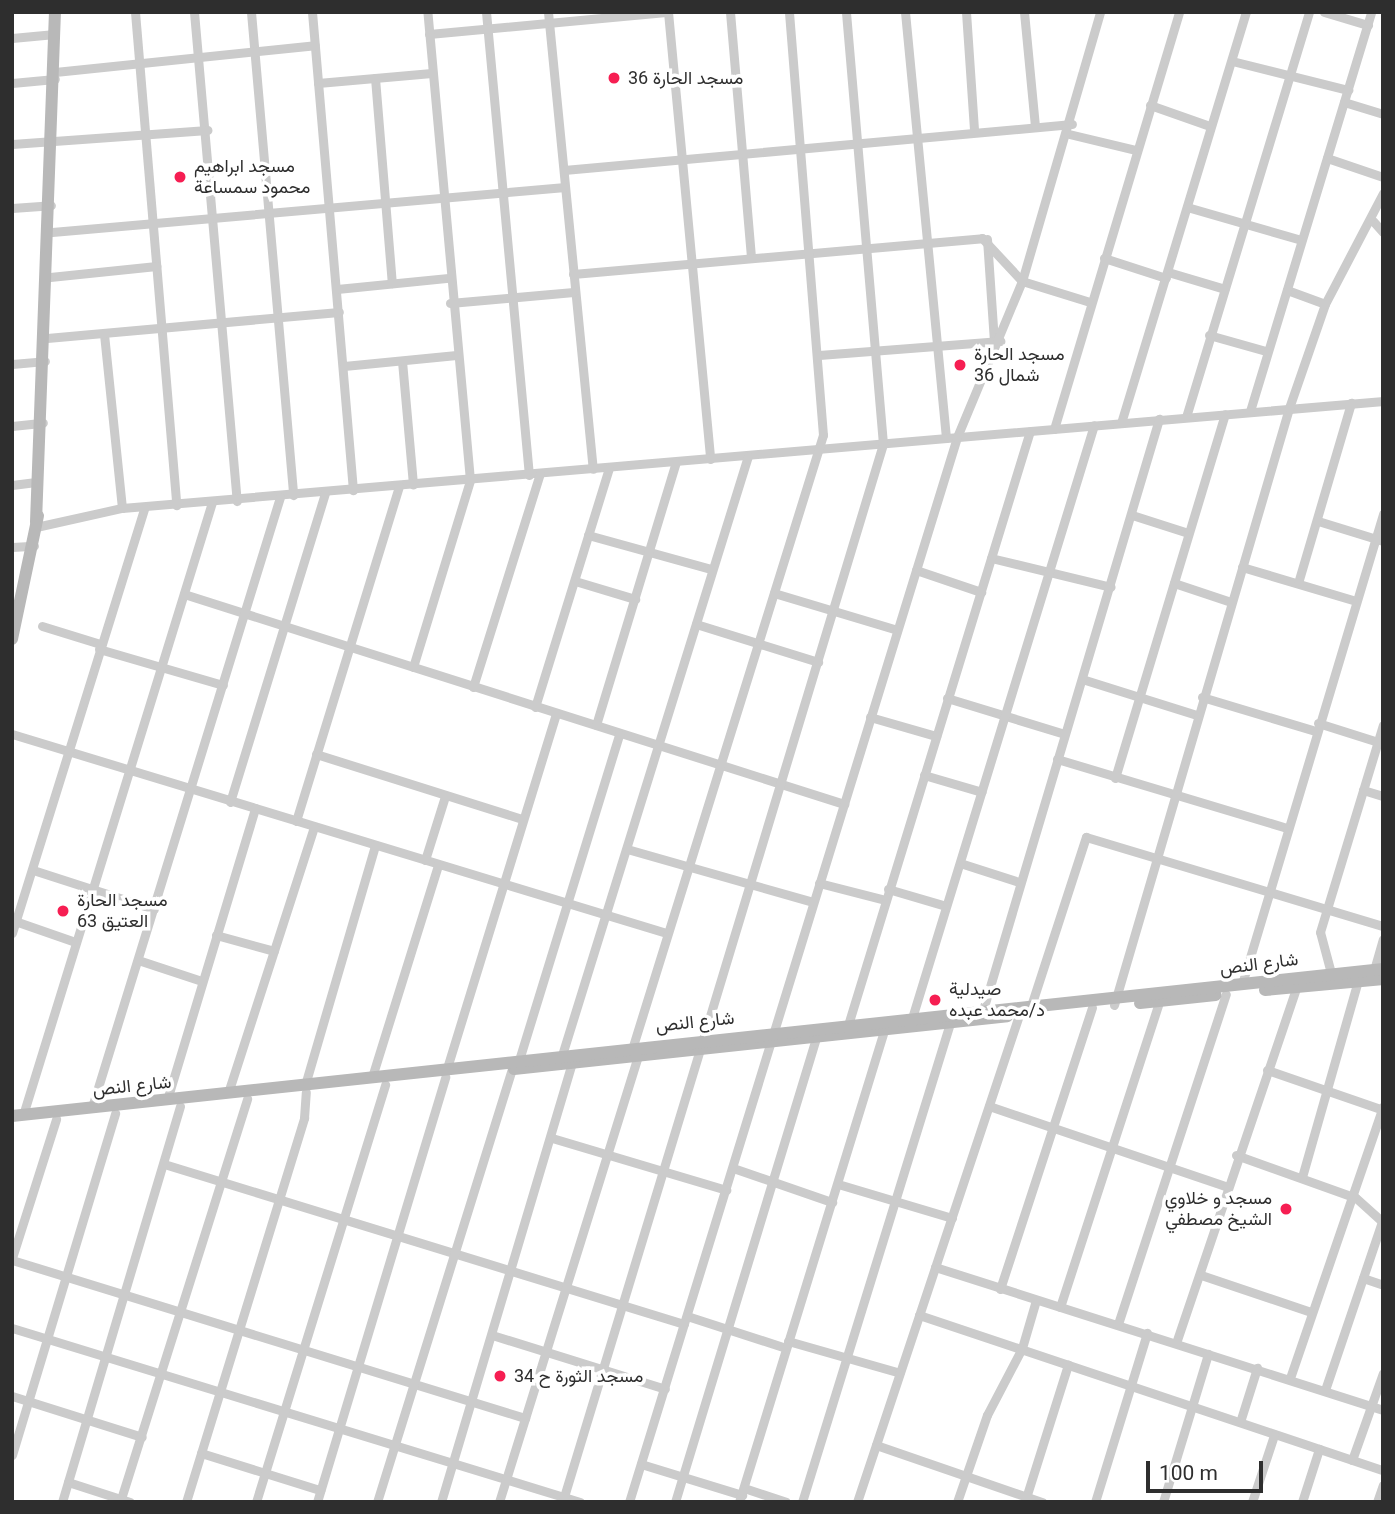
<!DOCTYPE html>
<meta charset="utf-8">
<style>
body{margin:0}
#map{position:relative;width:1395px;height:1514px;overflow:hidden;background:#fff;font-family:Roboto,Vazirmatn,sans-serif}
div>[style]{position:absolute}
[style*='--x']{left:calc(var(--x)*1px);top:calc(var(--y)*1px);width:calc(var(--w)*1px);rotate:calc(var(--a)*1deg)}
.street>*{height:9px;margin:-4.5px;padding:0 4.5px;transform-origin:4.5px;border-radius:4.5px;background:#cbcbcb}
.secondary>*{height:12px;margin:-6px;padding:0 6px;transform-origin:6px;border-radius:6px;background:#b8b8b8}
.dots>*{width:19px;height:19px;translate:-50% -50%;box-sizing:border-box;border:4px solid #fff;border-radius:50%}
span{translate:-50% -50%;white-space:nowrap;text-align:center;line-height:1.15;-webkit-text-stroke:7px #fff;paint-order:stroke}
.poi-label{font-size:18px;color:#2e2e2e}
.left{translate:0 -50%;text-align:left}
.right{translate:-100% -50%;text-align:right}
.street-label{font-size:18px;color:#2e2e2e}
.frame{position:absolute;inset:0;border:14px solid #2e2e2e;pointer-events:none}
.scale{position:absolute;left:1146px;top:1461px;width:117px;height:32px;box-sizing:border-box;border:4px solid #2e2e2e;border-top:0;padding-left:9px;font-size:21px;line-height:24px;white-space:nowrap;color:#2e2e2e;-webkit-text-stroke:5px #fff;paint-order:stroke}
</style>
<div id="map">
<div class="street">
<i style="--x:135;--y:12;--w:495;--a:85.2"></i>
<i style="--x:194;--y:12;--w:491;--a:85"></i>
<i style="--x:251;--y:12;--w:485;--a:85"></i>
<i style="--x:312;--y:12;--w:480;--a:85.1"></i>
<i style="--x:486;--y:12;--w:465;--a:84.7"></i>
<i style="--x:548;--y:12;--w:459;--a:84.4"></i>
<i style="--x:668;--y:12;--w:449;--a:84.6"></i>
<i style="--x:730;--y:12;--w:246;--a:85.1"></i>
<i style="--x:905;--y:12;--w:428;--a:84.5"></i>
<i style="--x:966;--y:12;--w:118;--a:86.1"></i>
<i style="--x:1024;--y:12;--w:115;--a:84.5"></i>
<i style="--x:1324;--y:12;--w:46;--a:16.5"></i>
<i style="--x:429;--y:34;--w:238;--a:-5.3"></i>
<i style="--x:12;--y:38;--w:43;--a:-5.3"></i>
<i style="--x:1232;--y:61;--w:120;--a:14"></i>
<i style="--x:55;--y:72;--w:261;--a:-5.9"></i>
<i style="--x:375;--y:78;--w:206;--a:85.3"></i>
<i style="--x:12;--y:83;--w:43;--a:-5.3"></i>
<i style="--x:318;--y:83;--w:114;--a:-5"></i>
<i style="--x:1344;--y:102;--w:41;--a:17.1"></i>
<i style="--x:1150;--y:105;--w:64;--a:19.3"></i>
<i style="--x:1069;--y:134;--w:68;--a:13.6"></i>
<i style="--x:12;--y:144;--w:196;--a:-4.1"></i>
<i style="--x:1327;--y:158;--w:59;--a:18.7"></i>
<i style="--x:564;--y:170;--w:510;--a:-5.17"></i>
<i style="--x:1187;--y:207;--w:119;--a:16.1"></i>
<i style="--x:12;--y:208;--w:39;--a:-4"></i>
<i style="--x:1373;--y:221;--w:15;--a:48"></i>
<i style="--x:52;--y:232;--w:515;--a:-5.01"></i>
<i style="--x:987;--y:239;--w:102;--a:86.1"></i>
<i style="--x:1104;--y:258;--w:65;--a:17.9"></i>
<i style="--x:1168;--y:272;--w:59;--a:16.6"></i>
<i style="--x:573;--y:274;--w:411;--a:-5"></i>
<i style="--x:982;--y:238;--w:59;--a:47.1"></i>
<i style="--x:1022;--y:281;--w:71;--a:17.2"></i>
<i style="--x:50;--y:277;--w:107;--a:-5.9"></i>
<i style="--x:337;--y:289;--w:112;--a:-5.7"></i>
<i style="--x:1287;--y:290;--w:40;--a:20.2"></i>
<i style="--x:450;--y:303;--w:124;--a:-5.1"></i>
<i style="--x:104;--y:334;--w:175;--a:84.1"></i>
<i style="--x:1209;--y:335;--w:59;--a:15.7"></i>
<i style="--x:47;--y:338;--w:293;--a:-5.1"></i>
<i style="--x:819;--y:355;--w:182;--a:-4.4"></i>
<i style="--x:402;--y:361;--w:124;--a:84.9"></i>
<i style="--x:12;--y:364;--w:33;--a:-5"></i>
<i style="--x:344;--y:366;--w:113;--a:-5.6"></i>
<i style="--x:1250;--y:411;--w:417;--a:-73.1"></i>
<i style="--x:1186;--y:417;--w:423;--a:-73.1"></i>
<i style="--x:1121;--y:423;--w:430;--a:-73.1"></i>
<i style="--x:12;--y:426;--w:31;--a:-6"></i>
<i style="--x:1054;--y:429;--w:435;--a:-73.3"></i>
<i style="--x:12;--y:485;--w:24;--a:-7"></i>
<i style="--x:1132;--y:515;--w:59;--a:17.8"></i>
<i style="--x:1318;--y:521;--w:68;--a:17.1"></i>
<i style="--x:36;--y:527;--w:88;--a:-12.5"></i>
<i style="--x:122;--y:508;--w:1266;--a:-4.85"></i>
<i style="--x:588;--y:535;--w:128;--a:15.5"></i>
<i style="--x:12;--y:547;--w:22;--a:-3"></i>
<i style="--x:991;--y:558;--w:123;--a:13.6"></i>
<i style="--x:1242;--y:567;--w:119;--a:16.6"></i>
<i style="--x:916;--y:570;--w:69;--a:18.7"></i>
<i style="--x:575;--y:581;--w:63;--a:16.7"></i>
<i style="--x:1174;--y:583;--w:60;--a:18.4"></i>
<i style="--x:1298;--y:583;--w:188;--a:-73.6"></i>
<i style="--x:774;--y:593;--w:128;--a:16.7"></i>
<i style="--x:184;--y:594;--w:693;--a:17.65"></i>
<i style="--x:696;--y:624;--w:128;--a:17.3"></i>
<i style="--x:42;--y:626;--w:61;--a:17.2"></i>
<i style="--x:99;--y:649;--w:129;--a:16.2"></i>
<i style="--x:413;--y:667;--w:195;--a:-73"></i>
<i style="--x:470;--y:480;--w:470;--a:-95.2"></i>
<i style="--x:1082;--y:679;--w:121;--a:17.4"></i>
<i style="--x:473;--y:687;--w:224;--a:-72.6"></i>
<i style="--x:1202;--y:697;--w:118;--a:16.7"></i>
<i style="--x:947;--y:698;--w:123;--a:17"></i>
<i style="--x:535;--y:707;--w:250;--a:-72.8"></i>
<i style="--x:870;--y:717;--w:69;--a:16.1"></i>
<i style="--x:1318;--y:723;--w:63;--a:17.6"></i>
<i style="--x:596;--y:725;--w:275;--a:-73.1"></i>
<i style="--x:12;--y:734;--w:684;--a:16.92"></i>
<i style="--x:316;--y:754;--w:216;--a:17.5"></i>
<i style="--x:1057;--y:759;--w:240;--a:16.7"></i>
<i style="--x:924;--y:775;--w:60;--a:16.3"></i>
<i style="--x:1115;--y:778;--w:380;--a:-73.2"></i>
<i style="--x:1363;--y:790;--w:21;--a:17"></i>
<i style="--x:230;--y:802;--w:323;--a:-72.9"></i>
<i style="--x:296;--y:821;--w:350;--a:-72.9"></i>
<i style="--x:627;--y:849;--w:193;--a:15.9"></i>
<i style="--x:425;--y:860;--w:67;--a:-72.6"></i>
<i style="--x:960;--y:863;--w:62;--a:17.9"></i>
<i style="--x:33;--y:870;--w:127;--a:17.9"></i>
<i style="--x:819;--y:883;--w:68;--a:14.4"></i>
<i style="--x:888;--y:889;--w:60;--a:16.3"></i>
<i style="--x:12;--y:920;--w:67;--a:19.2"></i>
<i style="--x:12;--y:933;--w:446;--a:-72.7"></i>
<i style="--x:216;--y:935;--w:60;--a:15.4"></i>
<i style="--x:138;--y:960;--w:67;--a:18.2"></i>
<i style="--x:1374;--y:970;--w:32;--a:-74"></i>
<i style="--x:1331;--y:973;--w:42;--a:-105"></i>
<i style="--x:1320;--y:932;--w:216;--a:-73.1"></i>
<i style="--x:1242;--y:984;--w:491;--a:-73.3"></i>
<i style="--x:1114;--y:1005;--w:622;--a:-73.66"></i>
<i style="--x:1289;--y:408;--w:110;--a:-70.9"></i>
<i style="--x:1325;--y:304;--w:125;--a:-62.4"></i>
<i style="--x:1031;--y:1006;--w:178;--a:-72"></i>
<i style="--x:1086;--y:837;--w:310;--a:16.7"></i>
<i style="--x:983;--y:1010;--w:617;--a:-73.42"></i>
<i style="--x:912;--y:1018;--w:620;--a:-72.94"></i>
<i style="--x:848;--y:1025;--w:621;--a:-72.97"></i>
<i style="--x:703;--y:1039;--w:622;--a:-73.17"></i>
<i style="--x:883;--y:444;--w:434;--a:-94.9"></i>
<i style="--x:633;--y:1046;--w:640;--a:-72.73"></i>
<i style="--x:823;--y:435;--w:424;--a:-94.6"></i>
<i style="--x:562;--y:1055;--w:627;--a:-72.75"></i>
<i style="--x:519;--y:1060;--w:341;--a:-72.9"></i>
<i style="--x:447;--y:1068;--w:371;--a:-72.9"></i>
<i style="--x:1267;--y:1070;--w:123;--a:19"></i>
<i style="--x:372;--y:1077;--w:222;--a:-72.7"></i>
<i style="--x:305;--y:1085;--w:250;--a:-73.7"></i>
<i style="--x:228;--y:1093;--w:280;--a:-72.1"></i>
<i style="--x:167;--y:1100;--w:305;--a:-73.2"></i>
<i style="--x:989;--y:1106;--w:250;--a:18.7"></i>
<i style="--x:92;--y:1107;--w:638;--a:-72.87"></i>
<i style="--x:23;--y:1115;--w:641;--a:-72.86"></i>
<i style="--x:552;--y:1138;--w:182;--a:16.6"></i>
<i style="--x:1236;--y:1155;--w:127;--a:19.7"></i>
<i style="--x:1356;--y:1198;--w:36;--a:42"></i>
<i style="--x:164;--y:1164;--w:544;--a:17.1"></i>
<i style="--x:733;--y:1168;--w:105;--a:19"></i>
<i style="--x:1302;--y:1177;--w:204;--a:-74.1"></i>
<i style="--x:838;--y:1184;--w:119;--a:16.6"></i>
<i style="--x:12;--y:1258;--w:146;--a:-72.4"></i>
<i style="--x:12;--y:1260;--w:537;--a:17.12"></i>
<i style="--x:935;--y:1267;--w:470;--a:17.7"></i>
<i style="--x:1201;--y:1275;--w:116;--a:18.6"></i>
<i style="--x:1363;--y:1278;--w:21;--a:19"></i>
<i style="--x:1000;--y:1289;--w:296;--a:-71.9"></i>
<i style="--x:1060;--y:1307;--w:321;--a:-72"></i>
<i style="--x:919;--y:1315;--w:489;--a:18.5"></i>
<i style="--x:687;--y:1316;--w:104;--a:17.9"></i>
<i style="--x:1118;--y:1324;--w:347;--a:-71.9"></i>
<i style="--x:12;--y:1328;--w:594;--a:17.03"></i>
<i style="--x:492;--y:1335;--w:181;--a:17.3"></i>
<i style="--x:788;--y:1341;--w:116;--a:15.9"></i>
<i style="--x:1176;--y:1343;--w:377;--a:-71.3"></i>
<i style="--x:1290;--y:1378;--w:287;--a:-71.1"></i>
<i style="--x:1325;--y:1390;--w:181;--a:-71.3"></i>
<i style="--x:12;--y:1396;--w:136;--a:17.5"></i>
<i style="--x:1240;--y:1422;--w:57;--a:-72.5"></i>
<i style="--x:876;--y:1445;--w:176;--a:19"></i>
<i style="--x:201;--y:1453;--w:125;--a:17.3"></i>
<i style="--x:12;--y:1455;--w:357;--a:-73.2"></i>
<i style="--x:1352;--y:1460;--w:92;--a:-70.4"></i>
<i style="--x:641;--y:1464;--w:106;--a:17.1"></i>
<i style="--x:68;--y:1482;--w:65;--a:17.9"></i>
<i style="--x:744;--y:1488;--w:44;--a:18.4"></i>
<i style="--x:563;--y:1500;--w:471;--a:-73.1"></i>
<i style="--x:1025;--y:1501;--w:143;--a:-72.5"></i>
<i style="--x:62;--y:1502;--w:413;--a:-73.4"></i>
<i style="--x:120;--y:1502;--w:423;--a:-72.5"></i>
<i style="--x:186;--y:1502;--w:402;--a:-72.9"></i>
<i style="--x:304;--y:1118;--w:26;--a:-86"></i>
<i style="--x:256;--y:1502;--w:437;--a:-72.8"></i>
<i style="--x:317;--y:1502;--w:444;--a:-73.2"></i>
<i style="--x:377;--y:1502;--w:454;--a:-72.7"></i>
<i style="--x:441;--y:1502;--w:458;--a:-73.4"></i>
<i style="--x:499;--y:1502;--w:467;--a:-72.7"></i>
<i style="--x:629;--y:1502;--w:1114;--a:-72.88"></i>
<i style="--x:957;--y:437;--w:169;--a:-67.4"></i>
<i style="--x:1022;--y:281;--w:280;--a:-73.8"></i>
<i style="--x:675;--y:1502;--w:486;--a:-73.1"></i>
<i style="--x:739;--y:1502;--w:493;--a:-72.9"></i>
<i style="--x:802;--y:1502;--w:501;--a:-72.83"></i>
<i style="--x:857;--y:1502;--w:513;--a:-71.6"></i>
<i style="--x:957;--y:1502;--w:92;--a:-71"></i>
<i style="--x:987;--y:1415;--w:76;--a:-62.4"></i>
<i style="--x:1022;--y:1348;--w:50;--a:-73.7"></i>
<i style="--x:1095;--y:1502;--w:177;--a:-72.9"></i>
<i style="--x:1163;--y:1502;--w:155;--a:-73.1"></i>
<i style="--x:1252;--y:1502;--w:71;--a:-71.8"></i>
<i style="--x:1302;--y:1502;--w:56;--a:-72.2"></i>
<i style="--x:1377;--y:1502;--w:18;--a:-71"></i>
</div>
<div class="secondary">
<i style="--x:36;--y:522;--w:510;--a:-87.87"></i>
<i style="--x:12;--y:639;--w:126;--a:-78.1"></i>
<i style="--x:1265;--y:990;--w:119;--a:-5.3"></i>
<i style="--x:1140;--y:1003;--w:76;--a:-6"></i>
<i style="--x:514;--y:1069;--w:496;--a:-6.1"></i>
<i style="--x:12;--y:1116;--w:1379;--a:-6.12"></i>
</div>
<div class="dots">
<i style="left:614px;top:78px;background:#f61e52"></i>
<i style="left:180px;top:177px;background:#f61e52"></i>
<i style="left:960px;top:365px;background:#f61e52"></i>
<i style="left:63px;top:911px;background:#f61e52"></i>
<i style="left:935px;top:1000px;background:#f61e52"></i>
<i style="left:1286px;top:1209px;background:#f61e52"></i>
<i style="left:500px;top:1376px;background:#f61e52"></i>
</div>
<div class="poi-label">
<span class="left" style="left:628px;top:78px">مسجد الحارة 36</span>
<span class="left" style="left:194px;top:177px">مسجد ابراهيم<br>محمود سمساعة</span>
<span class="left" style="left:974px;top:365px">مسجد الحارة<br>36 شمال</span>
<span class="left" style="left:77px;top:911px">مسجد الحارة<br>63 العتيق</span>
<span class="left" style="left:949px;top:1000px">صيدلية<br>د/محمد عبده</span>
<span class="right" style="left:1272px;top:1209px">مسجد و خلاوي<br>الشيخ مصطفي</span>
<span class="left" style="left:514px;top:1376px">مسجد الثورة ح 34</span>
</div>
<div class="street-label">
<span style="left:1259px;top:964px;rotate:-7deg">شارع النص</span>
<span style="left:695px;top:1022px;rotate:-6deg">شارع النص</span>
<span style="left:132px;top:1086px;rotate:-6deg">شارع النص</span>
</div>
<div class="frame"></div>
<div class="scale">100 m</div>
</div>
